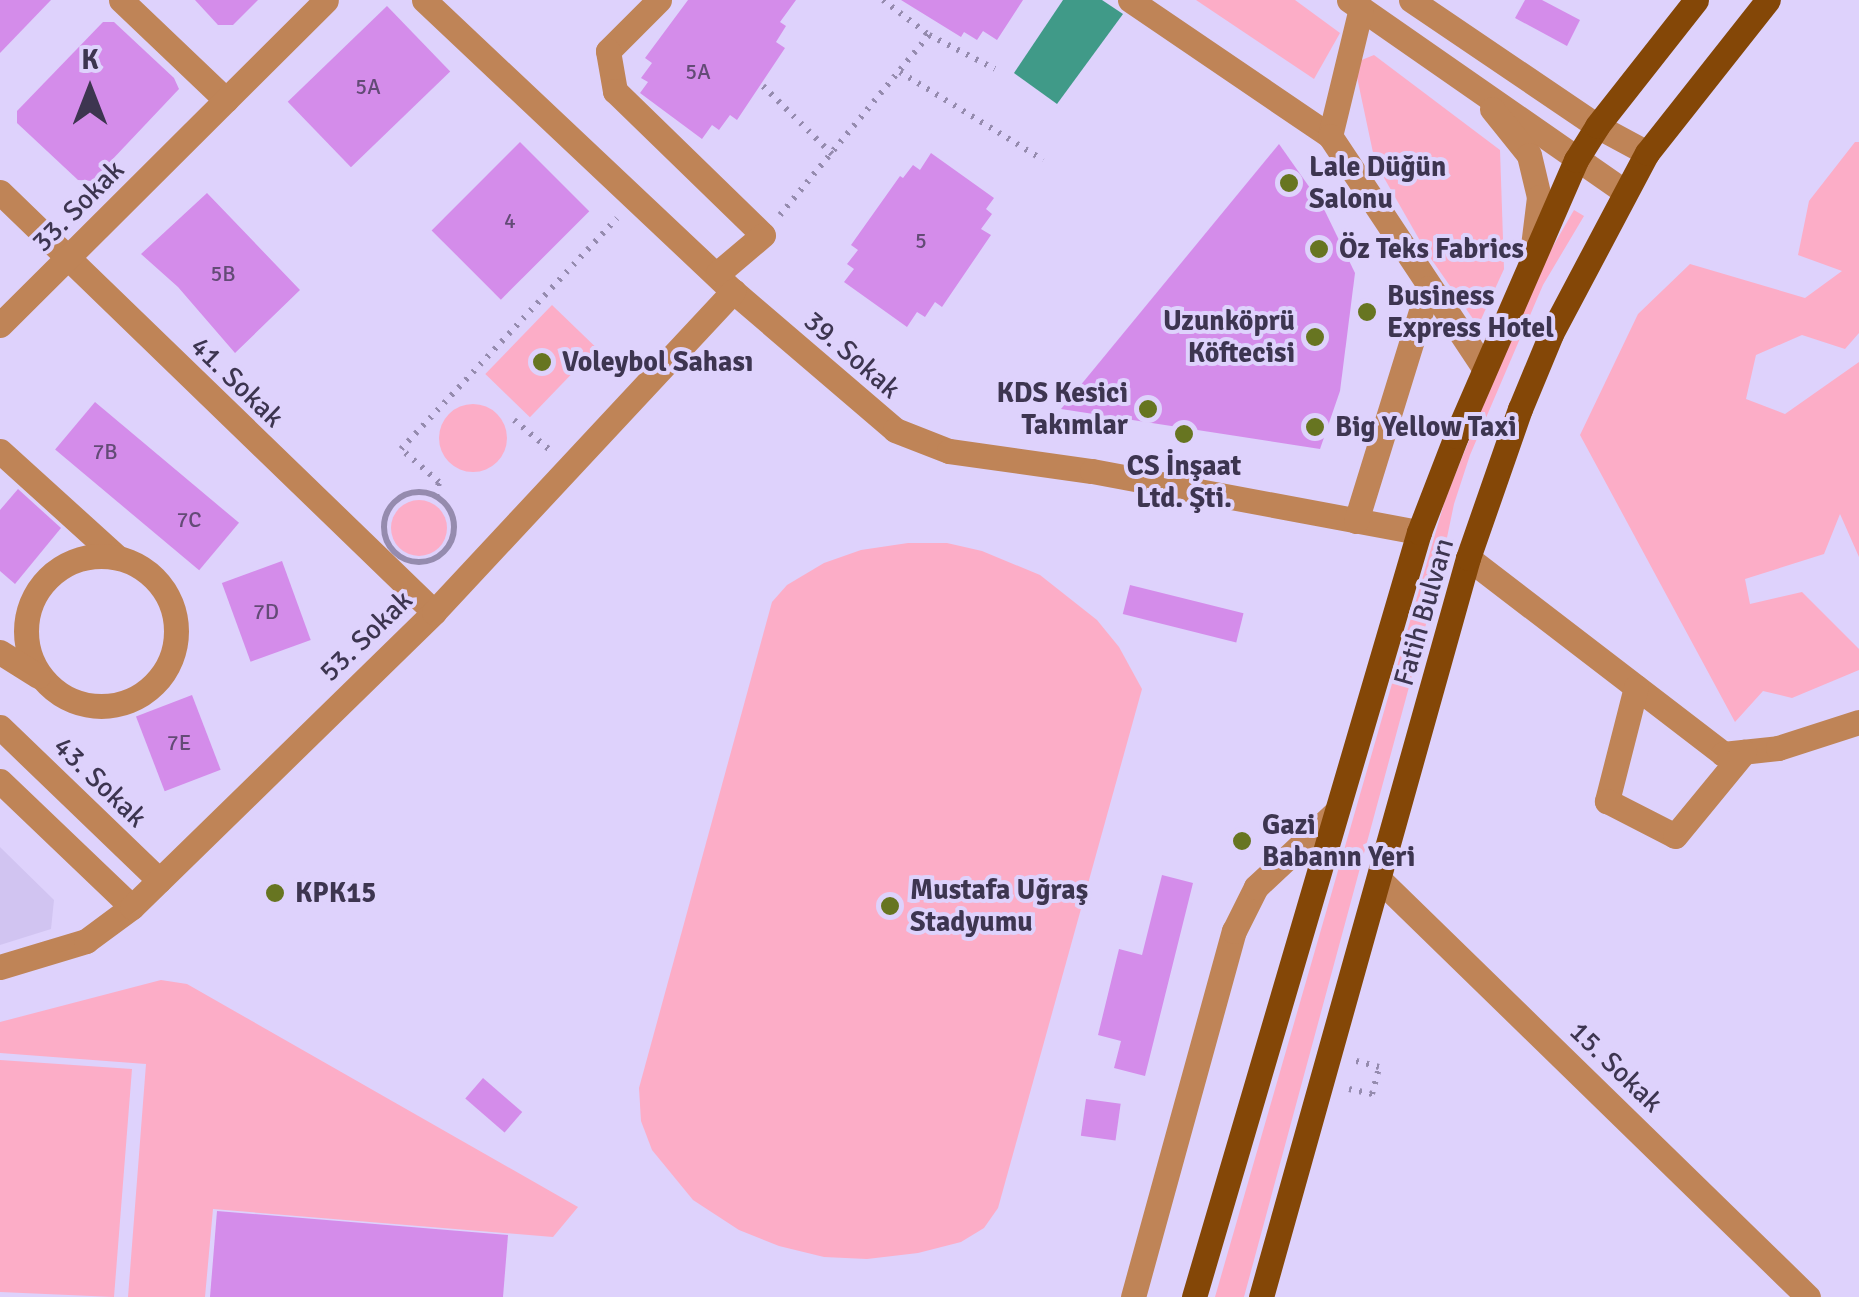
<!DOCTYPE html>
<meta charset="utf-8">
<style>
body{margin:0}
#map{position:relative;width:1859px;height:1297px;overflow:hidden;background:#ded2fc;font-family:Signika,sans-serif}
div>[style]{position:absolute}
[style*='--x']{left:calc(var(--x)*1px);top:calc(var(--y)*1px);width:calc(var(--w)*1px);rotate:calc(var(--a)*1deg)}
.built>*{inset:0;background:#d1c4f1}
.green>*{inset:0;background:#fcadc7;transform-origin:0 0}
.round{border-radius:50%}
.water>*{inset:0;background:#409a88}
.building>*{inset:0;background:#d48cea;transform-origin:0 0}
.path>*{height:6px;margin-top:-3px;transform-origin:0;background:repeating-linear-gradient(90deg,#958bae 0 2.5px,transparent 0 10.5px)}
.path>.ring{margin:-3px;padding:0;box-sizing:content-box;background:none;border:6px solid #958bae;border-radius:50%}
.minor>*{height:25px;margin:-12.5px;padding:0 12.5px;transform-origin:12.5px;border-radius:12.5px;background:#bf8457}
.minor>.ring{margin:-12.5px;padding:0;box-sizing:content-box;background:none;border:25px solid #bf8457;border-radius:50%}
.major>*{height:25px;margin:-12.5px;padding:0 12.5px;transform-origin:12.5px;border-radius:12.5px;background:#844707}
.dots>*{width:28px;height:28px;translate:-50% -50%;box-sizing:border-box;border:5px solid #ded2fc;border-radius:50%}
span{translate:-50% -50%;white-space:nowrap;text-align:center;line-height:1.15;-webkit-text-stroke:8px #ded2fc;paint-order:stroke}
.number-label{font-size:22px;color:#634b76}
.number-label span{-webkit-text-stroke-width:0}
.poi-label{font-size:28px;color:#3d3550;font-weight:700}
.left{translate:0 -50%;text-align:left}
.right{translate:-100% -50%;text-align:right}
.street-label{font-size:28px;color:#3d3550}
.north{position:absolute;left:40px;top:40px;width:100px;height:100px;-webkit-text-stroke:8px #ded2fc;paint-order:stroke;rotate:0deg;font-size:28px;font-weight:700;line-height:40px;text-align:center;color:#3d3550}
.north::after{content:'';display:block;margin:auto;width:35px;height:45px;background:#3d3550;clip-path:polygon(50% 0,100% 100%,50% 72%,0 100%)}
</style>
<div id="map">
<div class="built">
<i style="clip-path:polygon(0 847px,54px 900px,51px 929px,0 945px)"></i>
</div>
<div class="green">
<i style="clip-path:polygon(1196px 0,1295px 0,1340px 33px,1314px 79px)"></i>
<i style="clip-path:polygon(1374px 55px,1500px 150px,1504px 269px,1478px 326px,1427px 253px,1375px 162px,1354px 63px)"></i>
<i style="clip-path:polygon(1855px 142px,1859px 142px,1859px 333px,1845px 349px,1802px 335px,1756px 355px,1746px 399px,1785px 414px,1859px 362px,1859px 557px,1840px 514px,1824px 554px,1745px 579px,1750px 604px,1802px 592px,1859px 649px,1859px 670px,1792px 698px,1763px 691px,1735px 722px,1580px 435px,1638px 314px,1690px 264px,1805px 298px,1842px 271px,1798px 255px,1809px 201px)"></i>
<i style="clip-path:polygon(1574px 210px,1584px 216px,1543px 285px,1470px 455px,1454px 504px,1439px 576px,1244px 1297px,1215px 1297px,1445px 500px,1534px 279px)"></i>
<i style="left:552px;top:305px;width:62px;height:96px;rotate:44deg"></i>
<i class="round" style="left:439px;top:404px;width:68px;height:68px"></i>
<i class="round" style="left:391px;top:500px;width:56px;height:56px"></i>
<i style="clip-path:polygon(908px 543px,947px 543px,982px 551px,1040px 575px,1097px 620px,1119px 647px,1142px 689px,998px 1208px,984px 1228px,961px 1242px,918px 1253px,867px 1259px,824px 1257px,779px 1246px,739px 1230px,693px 1200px,652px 1150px,641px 1121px,639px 1088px,772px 602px,787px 585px,824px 563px,861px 550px)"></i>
<i style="clip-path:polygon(161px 980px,187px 984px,578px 1207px,553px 1237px,213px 1209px,205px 1297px,128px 1297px,146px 1064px,0 1053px,0 1022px)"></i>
<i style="clip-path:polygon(0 1060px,132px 1069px,114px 1297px,0 1292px)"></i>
</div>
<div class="water">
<i style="clip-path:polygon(1063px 0,1102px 0,1123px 14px,1057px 104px,1014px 73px)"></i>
</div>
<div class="building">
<i style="clip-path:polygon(0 0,51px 0,0 53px)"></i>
<i style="clip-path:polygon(195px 0,258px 0,233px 25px,218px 25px)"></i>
<i style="clip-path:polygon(688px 0,796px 0,780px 22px,786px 26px,776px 42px,785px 48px,737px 120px,730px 115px,719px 130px,712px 125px,702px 139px,640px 93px,648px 82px,641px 78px,652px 63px,645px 58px)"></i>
<i style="clip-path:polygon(901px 0,1023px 0,997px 40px,983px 31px,977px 40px,964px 32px,961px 37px)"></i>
<i style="clip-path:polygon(1525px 0,1542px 0,1580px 20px,1567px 46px,1515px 18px)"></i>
<i style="left:387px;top:6px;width:91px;height:138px;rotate:46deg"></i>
<i style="clip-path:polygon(103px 22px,114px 22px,174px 78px,179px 89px,92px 181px,78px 180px,17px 123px,17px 111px)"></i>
<i style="left:520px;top:142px;width:98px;height:125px;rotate:45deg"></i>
<i style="clip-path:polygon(1279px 144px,1322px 205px,1355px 273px,1340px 391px,1320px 449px,1061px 409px)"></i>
<i style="clip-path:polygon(931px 153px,994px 198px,986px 209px,992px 214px,981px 229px,991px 235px,942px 307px,935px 302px,925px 317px,917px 312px,907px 327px,844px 282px,854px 269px,847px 264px,858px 250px,851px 245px,900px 176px,903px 178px,913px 165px,920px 170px)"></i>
<i style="clip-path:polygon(207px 193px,300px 290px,235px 353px,178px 287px,141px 254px)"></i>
<i style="left:95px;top:402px;width:188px;height:62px;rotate:40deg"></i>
<i style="clip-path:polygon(18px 489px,61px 528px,15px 584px,0 571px,0 510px)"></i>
<i style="left:282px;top:561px;width:84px;height:64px;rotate:70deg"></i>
<i style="left:1130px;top:585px;width:117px;height:30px;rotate:14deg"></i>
<i style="left:192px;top:695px;width:80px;height:60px;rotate:69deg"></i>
<i style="clip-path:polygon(1162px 875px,1193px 883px,1145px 1076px,1114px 1068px,1121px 1041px,1098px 1035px,1119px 949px,1142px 955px)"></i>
<i style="left:483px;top:1078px;width:52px;height:27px;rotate:41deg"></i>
<i style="left:1086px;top:1099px;width:35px;height:37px;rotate:8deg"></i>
<i style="clip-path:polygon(217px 1211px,508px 1235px,503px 1297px,210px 1297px)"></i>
</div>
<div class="path">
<i style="--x:883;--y:0;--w:58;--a:37.3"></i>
<i style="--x:929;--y:35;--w:74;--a:27.3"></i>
<i style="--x:900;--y:72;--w:168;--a:31.6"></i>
<i style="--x:763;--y:86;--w:97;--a:44.6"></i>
<i style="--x:780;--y:215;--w:234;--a:-50.4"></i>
<i style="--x:514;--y:420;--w:47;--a:39.8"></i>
<i class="ring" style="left:384px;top:492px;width:64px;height:64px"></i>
<i style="--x:436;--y:496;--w:14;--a:-78"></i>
<i style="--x:439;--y:482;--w:50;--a:-139"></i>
<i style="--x:401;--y:449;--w:316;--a:-46.9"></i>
<i style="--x:1349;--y:1089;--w:24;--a:12"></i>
<i style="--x:1372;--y:1094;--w:28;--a:-75"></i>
<i style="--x:1379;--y:1067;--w:24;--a:-165"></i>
</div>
<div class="minor">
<i style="--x:121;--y:0;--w:145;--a:43.6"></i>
<i style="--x:424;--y:0;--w:424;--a:43.3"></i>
<i style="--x:733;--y:291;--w:213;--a:40.6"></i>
<i style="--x:895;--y:430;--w:58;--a:21.3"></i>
<i style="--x:949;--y:451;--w:144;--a:8"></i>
<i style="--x:1092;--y:471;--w:333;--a:10.6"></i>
<i style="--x:659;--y:0;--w:72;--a:135"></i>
<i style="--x:608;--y:51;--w:41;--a:80.1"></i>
<i style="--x:615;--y:91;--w:206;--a:44.2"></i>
<i style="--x:763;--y:235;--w:59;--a:139.8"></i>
<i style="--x:1130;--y:0;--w:242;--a:34.2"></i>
<i style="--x:1349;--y:0;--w:335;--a:34.8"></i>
<i style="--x:1411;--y:0;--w:225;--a:34.1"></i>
<i style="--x:1597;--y:126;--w:57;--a:28.4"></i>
<i style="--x:1361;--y:8;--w:132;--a:103.6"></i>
<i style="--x:1330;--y:136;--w:278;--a:56.4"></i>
<i style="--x:1492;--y:109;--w:59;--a:51.2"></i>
<i style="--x:1529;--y:155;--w:43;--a:76.6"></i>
<i style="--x:1539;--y:197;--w:57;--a:97"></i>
<i style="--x:0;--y:192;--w:604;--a:44.06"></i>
<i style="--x:0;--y:325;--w:460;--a:-44.9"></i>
<i style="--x:0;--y:451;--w:156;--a:42.2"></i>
<i style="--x:1356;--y:521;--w:244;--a:-72.8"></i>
<i class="ring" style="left:26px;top:556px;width:125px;height:125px"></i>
<i style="--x:1468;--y:558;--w:322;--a:37.5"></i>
<i style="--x:1723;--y:754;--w:55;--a:-6.2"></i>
<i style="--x:1778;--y:748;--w:85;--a:-17.8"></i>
<i style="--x:0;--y:652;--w:45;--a:32.3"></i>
<i style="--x:1636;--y:687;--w:118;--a:104.3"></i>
<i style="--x:1607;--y:801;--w:76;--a:27.2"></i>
<i style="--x:1675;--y:836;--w:109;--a:-50.6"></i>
<i style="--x:0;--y:727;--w:221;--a:43.9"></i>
<i style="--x:0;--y:781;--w:182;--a:43.7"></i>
<i style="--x:1381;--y:881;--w:596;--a:44.25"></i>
<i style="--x:0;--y:967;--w:90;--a:-16.8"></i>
<i style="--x:86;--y:941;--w:57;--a:-36.5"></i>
<i style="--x:132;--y:907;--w:422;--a:-44.3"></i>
<i style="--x:434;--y:612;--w:439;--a:-47"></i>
<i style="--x:1133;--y:1297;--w:380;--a:-74.6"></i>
<i style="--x:1234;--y:931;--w:49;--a:-63.4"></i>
<i style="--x:1256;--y:887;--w:108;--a:-43.1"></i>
</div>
<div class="major">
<i style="--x:1194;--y:1297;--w:797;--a:-73.61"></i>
<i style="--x:1419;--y:532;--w:103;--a:-68.9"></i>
<i style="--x:1456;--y:436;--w:301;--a:-66.5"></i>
<i style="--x:1576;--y:160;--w:40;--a:-58"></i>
<i style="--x:1597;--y:126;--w:160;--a:-51.8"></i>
<i style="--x:1261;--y:1297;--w:767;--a:-74.35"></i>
<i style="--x:1468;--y:558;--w:158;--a:-70.8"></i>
<i style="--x:1520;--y:409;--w:81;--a:-67.5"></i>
<i style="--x:1551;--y:334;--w:205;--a:-62.1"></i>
<i style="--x:1647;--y:153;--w:195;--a:-51.7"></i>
</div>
<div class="dots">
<i style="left:1289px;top:183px;background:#677521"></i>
<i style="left:1319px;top:249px;background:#677521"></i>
<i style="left:1367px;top:312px;background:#677521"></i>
<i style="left:1315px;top:337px;background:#677521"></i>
<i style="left:542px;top:362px;background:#677521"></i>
<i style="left:1148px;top:409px;background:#677521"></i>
<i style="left:1315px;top:427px;background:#677521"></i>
<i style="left:1184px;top:434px;background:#677521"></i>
<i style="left:1242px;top:841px;background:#677521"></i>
<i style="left:275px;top:893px;background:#677521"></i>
<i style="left:890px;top:906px;background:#677521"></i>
</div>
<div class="number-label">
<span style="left:698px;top:72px">5A</span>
<span style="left:368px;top:87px">5A</span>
<span style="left:510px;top:221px">4</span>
<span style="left:921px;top:241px">5</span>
<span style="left:223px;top:274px">5B</span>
<span style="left:105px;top:452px">7B</span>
<span style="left:189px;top:520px">7C</span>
<span style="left:266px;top:612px">7D</span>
<span style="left:179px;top:743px">7E</span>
</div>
<div class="poi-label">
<span class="left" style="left:1309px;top:183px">Lale Düğün<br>Salonu</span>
<span class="left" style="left:1339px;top:249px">Öz Teks Fabrics</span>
<span class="left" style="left:1387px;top:312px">Business<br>Express Hotel</span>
<span class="right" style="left:1295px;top:337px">Uzunköprü<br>Köftecisi</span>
<span class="left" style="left:562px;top:362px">Voleybol Sahası</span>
<span class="right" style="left:1128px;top:409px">KDS Kesici<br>Takımlar</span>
<span class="left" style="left:1335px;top:427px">Big Yellow Taxi</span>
<span style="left:1184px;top:482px">CS İnşaat<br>Ltd. Şti.</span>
<span class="left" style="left:1262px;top:841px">Gazi<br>Babanın Yeri</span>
<span class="left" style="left:910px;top:906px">Mustafa Uğraş<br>Stadyumu</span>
<span class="left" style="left:295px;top:893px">KPK15</span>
</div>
<div class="street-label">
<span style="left:78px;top:206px;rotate:-45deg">33. Sokak</span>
<span style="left:852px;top:355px;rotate:41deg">39. Sokak</span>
<span style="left:237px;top:382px;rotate:44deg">41. Sokak</span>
<span style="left:1424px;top:612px;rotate:-74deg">Fatih Bulvarı</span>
<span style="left:366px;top:636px;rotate:-44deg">53. Sokak</span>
<span style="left:100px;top:782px;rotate:44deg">43. Sokak</span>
<span style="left:1616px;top:1067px;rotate:44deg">15. Sokak</span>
</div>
<div class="north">K</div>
</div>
